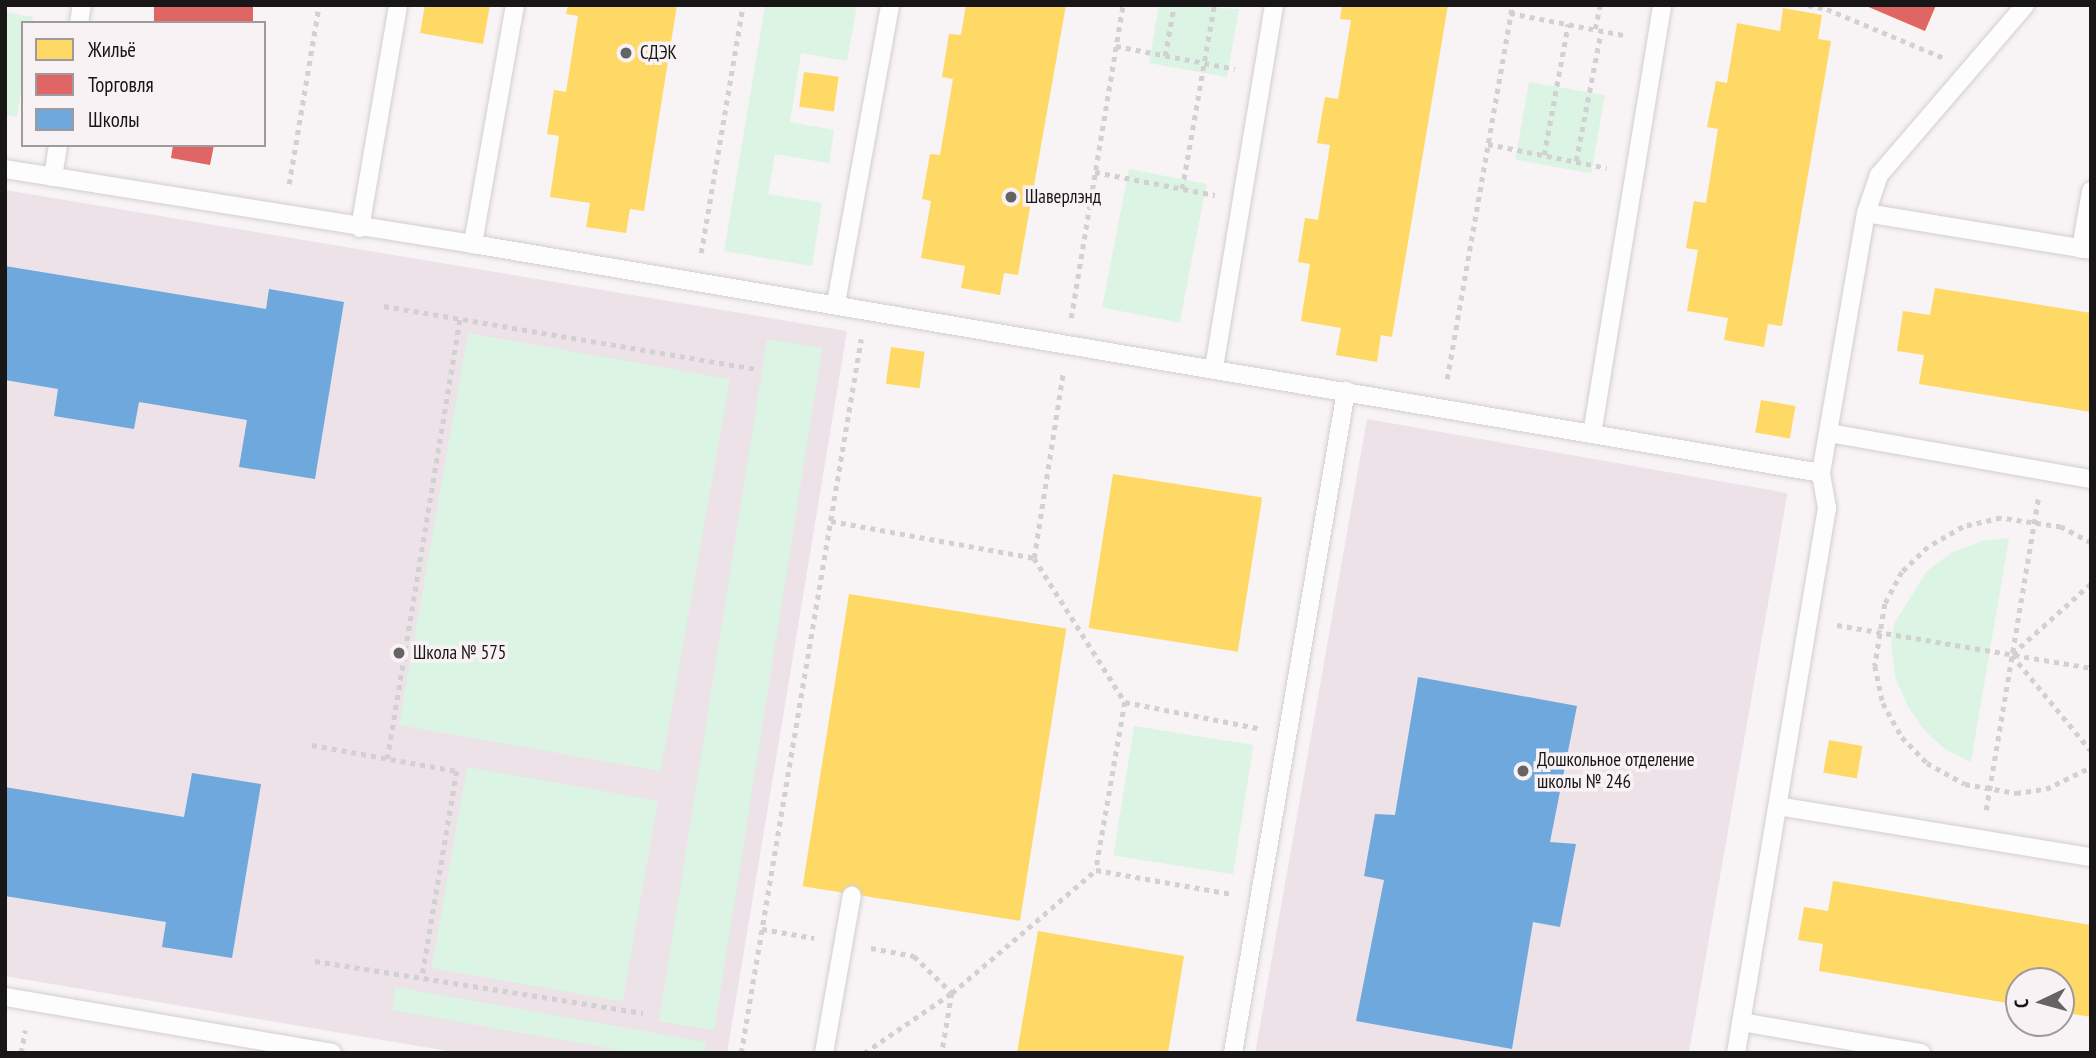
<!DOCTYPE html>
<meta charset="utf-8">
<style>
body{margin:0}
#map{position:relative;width:2096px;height:1058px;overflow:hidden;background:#f8f3f5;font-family:"PT Sans Narrow",sans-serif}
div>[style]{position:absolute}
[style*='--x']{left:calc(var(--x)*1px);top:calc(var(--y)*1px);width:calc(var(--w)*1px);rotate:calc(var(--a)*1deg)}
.built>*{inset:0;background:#ece2e7;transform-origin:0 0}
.green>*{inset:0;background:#dbf4e3;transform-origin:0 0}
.homes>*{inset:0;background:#ffd966;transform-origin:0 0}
.shops>*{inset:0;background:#e06666;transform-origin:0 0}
.schools>*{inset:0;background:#6fa8dc}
.path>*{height:4.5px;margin-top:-2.25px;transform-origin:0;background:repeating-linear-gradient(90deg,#d2d0d1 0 5px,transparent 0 10px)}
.roads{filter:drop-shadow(0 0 2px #d2ced0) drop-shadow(0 0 2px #d2ced0)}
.service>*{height:18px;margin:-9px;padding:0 9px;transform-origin:9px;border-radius:9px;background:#fefdfe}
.dots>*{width:19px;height:19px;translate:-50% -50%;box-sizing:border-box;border:4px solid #f9f2f5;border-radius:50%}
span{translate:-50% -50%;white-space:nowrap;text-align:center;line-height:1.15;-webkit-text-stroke:7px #f9f2f5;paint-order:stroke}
.poi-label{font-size:19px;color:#181617}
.left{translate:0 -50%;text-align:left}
.frame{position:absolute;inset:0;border:7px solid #181617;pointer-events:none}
.legend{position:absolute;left:21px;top:21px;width:245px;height:126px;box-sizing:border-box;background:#f9f2f5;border:2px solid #9f9a9c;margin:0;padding:9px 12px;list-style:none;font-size:21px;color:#181617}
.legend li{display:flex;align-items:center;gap:14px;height:35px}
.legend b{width:35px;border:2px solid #9f9a9c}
.north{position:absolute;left:2005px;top:967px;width:70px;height:70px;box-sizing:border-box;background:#f9f2f5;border:2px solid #9f9a9c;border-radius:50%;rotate:265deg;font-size:19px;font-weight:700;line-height:28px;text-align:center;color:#181617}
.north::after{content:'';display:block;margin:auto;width:24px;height:32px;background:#666365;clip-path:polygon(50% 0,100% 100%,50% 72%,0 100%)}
</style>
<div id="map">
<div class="built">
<i style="clip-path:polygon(5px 190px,847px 331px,727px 1053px,459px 1053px,5px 976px)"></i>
<i style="left:1367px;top:419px;width:427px;height:643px;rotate:10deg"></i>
</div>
<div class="green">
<i style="clip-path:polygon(765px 5px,857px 5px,847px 61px,801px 53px,790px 122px,834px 130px,829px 163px,775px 154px,768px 194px,822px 203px,812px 266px,724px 251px)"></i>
<i style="clip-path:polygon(1159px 5px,1239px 9px,1227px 77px,1149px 63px)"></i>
<i style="clip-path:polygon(5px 12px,33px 17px,32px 23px,23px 23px,23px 79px,17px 117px,5px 115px)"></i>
<i style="left:1529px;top:82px;width:77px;height:79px;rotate:10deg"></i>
<i style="left:1129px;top:169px;width:79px;height:141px;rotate:11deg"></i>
<i style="left:468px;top:333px;width:266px;height:398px;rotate:10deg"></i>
<i style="left:767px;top:339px;width:56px;height:691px;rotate:9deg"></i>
<i style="clip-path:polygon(2009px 538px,1971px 762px,1945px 749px,1925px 731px,1909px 708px,1896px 680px,1891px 646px,1894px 624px,1927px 571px,1951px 553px,1982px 541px)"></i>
<i style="left:1134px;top:726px;width:121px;height:131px;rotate:9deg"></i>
<i style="left:467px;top:767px;width:194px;height:204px;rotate:10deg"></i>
<i style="clip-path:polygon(395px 987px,706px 1042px,704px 1053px,635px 1053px,392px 1010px)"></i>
</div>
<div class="homes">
<i style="clip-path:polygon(425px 5px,490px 5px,483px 44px,420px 33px)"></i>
<i style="clip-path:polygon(568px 5px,677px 5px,644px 211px,630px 209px,626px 233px,586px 227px,590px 203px,550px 197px,559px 136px,547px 134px,554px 90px,566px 92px,578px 16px,566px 14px)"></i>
<i style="clip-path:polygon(966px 5px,1066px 5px,1018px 275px,1004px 273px,1000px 295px,961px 288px,965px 266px,921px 258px,931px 201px,922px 199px,930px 154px,940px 155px,953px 79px,942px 77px,949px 34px,961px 35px)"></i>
<i style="clip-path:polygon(1342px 5px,1448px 5px,1392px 337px,1381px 335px,1377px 362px,1336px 355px,1341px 328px,1301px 321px,1310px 264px,1298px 262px,1305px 218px,1318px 220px,1330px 145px,1317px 143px,1325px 97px,1338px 99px,1351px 20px,1340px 19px)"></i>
<i style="clip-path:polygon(1864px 5px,1936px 5px,1925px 31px)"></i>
<i style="clip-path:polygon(1783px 8px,1822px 15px,1818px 39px,1831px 41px,1782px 326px,1768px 324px,1764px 347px,1724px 340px,1728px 318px,1687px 311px,1698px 250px,1686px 248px,1694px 201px,1706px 203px,1718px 129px,1707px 127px,1716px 81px,1727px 83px,1737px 23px,1780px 31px)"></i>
<i style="left:804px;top:72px;width:35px;height:35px;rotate:8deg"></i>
<i style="clip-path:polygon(1935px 288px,2091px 313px,2091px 412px,1919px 384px,1924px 355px,1897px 351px,1903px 311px,1930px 315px)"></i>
<i style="left:891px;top:347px;width:34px;height:37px;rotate:8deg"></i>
<i style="left:1761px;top:400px;width:35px;height:33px;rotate:10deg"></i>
<i style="left:1113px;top:474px;width:151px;height:156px;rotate:9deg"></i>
<i style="left:849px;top:594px;width:220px;height:296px;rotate:9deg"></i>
<i style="left:1829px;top:740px;width:34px;height:33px;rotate:10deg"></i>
<i style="clip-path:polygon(1833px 881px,2091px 925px,2091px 1017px,2061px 1012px,2061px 981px,2019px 981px,2019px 1005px,1819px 971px,1823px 944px,1798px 940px,1804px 907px,1828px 911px)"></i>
<i style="clip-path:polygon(1038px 931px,1184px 956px,1168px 1053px,1017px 1053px)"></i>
</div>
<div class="shops">
<i style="left:154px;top:5px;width:99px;height:18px"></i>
<i style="clip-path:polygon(1864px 5px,1936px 5px,1925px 31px)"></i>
<i style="clip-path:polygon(173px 145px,214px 145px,210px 165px,171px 158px)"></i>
</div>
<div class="schools">
<i style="clip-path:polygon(5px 266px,266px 309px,269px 289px,344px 302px,315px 479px,239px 467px,247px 420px,139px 402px,134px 429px,54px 416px,58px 389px,5px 380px)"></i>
<i style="clip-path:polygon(1418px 677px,1577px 706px,1550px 842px,1576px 844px,1560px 927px,1533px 922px,1512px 1049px,1356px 1021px,1384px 880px,1364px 876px,1375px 814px,1395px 815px)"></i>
<i style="clip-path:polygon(192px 773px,261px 784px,232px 958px,162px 947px,166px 922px,5px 896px,5px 787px,184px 817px)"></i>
</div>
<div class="path">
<i style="--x:1808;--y:5;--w:19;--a:12"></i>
<i style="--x:1827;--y:9;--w:125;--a:22.7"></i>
<i style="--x:1510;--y:13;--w:120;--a:11"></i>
<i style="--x:1595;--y:29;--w:25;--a:-78"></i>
<i style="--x:1116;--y:46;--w:121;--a:10.9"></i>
<i style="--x:1165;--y:56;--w:52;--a:-80"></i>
<i style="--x:1488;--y:144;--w:121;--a:11.4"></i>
<i style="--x:1544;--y:155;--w:133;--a:-79.6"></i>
<i style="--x:1576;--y:161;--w:132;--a:-79.1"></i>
<i style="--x:1095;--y:172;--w:122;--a:10.9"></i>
<i style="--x:289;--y:184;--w:181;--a:-80.5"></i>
<i style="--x:1182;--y:189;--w:187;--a:-80.1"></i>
<i style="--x:701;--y:253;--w:252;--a:-80.4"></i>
<i style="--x:384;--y:306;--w:377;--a:9.6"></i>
<i style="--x:1071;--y:318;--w:317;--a:-80.6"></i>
<i style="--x:1447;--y:379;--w:380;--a:-80.1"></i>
<i style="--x:831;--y:521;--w:206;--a:10.3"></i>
<i style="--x:1034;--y:558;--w:188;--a:-81.1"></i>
<i style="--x:2091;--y:543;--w:34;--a:-152"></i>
<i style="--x:2061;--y:527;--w:61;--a:-171.5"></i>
<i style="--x:2001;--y:518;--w:39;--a:167"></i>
<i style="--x:1963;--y:527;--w:40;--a:150.3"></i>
<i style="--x:1928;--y:547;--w:36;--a:136"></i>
<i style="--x:1902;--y:572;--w:36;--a:118"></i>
<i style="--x:1885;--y:604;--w:63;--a:99.2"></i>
<i style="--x:1875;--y:666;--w:38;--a:78"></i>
<i style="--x:1883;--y:703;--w:39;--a:61"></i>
<i style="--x:1902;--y:737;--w:36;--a:46"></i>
<i style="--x:1927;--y:763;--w:43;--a:28.9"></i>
<i style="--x:1965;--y:784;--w:52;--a:10"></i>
<i style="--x:2016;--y:793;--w:30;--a:-8"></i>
<i style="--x:2046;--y:789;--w:50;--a:-26.1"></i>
<i style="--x:1034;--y:558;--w:170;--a:57.7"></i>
<i style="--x:1125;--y:702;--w:170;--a:99.8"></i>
<i style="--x:1096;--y:870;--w:138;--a:10"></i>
<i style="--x:2091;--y:584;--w:106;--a:138.1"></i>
<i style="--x:2012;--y:655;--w:124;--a:50.5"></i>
<i style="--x:1837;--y:625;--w:258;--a:9.6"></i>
<i style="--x:1125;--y:702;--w:136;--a:11.1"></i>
<i style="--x:312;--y:745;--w:147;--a:10.2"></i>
<i style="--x:457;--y:771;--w:210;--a:99.6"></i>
<i style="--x:387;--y:759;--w:446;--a:-80.6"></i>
<i style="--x:1986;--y:810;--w:316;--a:-80.5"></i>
<i style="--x:762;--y:929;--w:53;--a:9.8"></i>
<i style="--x:871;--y:948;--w:44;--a:10.5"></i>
<i style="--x:914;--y:956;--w:53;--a:44.2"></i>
<i style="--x:952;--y:993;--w:61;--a:99.5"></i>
<i style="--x:315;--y:961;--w:332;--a:9"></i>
<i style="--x:21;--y:1053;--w:23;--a:-80"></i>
<i style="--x:380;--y:1053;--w:9;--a:0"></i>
<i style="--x:741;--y:1053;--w:724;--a:-80.46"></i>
<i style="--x:864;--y:1053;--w:107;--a:-34.3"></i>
<i style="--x:952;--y:993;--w:189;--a:-40.5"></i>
</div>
<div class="roads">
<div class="service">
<i style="--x:515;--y:5;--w:243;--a:100"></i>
<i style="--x:473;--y:244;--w:1367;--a:9.64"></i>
<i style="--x:79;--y:23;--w:18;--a:-81"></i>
<i style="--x:5;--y:169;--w:474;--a:9.1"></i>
<i style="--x:53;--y:177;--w:32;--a:-81"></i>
<i style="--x:1866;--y:213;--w:228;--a:9.3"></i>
<i style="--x:360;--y:228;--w:226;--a:-80.3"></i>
<i style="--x:2081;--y:249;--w:59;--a:-80.2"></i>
<i style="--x:836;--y:303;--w:303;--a:-79.7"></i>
<i style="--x:1214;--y:368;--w:368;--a:-80.6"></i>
<i style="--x:1829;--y:433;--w:266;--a:10"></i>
<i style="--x:1592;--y:434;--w:435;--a:-80.7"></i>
<i style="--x:1778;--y:806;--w:317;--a:9.3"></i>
<i style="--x:5;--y:997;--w:332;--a:9.7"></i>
<i style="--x:1741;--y:1022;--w:183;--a:9.8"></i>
<i style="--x:824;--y:1053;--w:160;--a:-80"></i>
<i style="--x:1233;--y:1053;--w:672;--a:-80.31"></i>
<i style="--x:1736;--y:1053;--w:553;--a:-80.52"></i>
<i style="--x:1827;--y:508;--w:36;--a:-100"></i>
<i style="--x:1821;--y:473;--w:264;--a:-80.2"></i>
<i style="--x:1866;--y:213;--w:40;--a:-71.1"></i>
<i style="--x:1879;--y:175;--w:224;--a:-49.3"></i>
</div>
</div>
<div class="dots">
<i style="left:626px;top:53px;background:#666365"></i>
<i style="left:1011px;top:197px;background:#666365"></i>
<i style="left:399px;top:653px;background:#666365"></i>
<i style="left:1523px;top:771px;background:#666365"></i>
</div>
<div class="poi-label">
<span class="left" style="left:640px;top:53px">СДЭК</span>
<span class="left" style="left:1025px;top:197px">Шаверлэнд</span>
<span class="left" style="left:413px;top:653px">Школа № 575</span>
<span class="left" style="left:1537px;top:771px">Дошкольное отделение<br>школы № 246</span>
</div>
<div class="frame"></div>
<ul class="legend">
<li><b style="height:19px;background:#ffd966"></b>Жильё</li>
<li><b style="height:19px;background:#e06666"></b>Торговля</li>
<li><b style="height:19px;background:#6fa8dc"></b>Школы</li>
</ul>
<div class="north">С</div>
</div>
